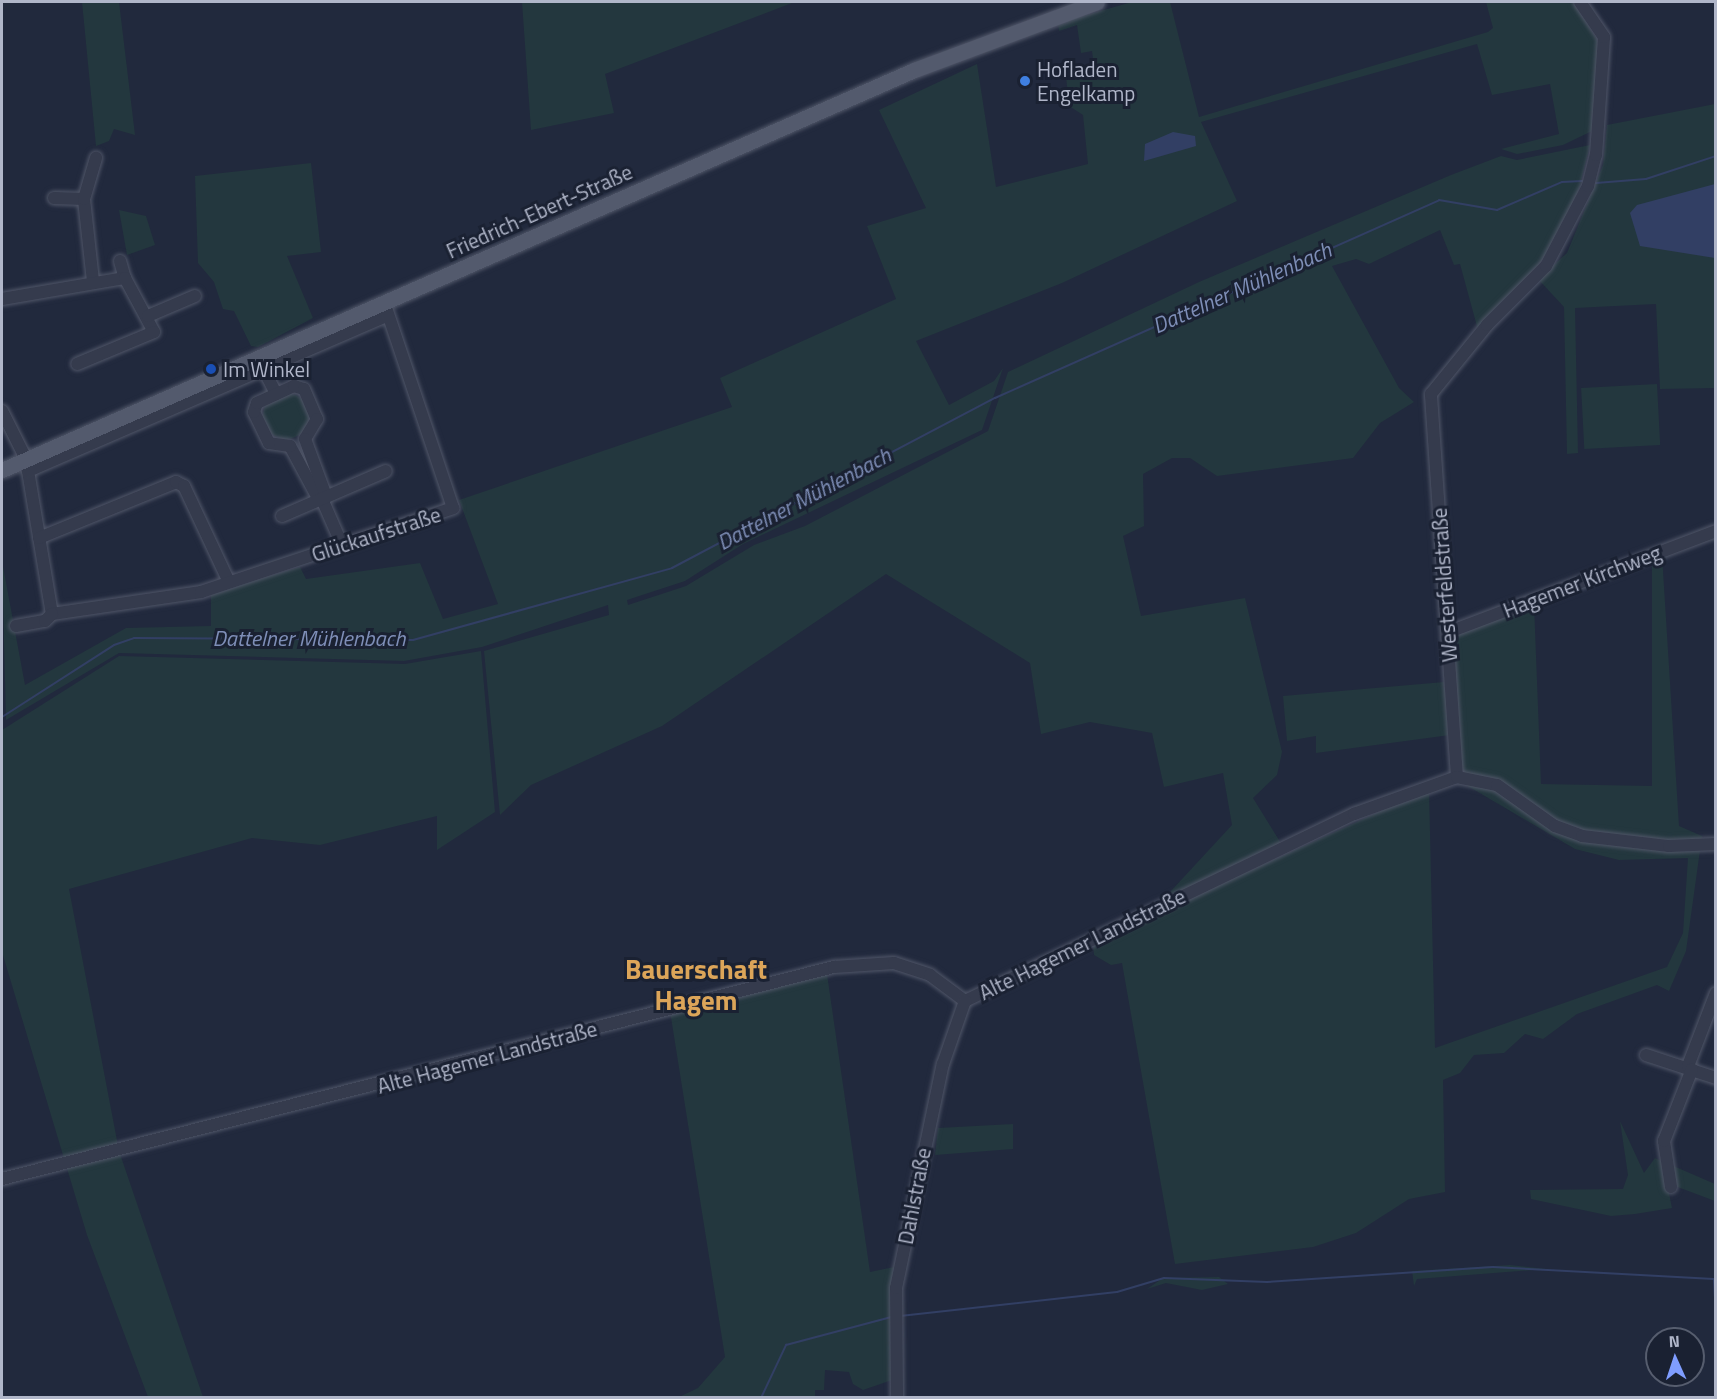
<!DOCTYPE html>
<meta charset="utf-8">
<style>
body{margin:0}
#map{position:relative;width:1717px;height:1399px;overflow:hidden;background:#21293d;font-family:"Titillium Web",sans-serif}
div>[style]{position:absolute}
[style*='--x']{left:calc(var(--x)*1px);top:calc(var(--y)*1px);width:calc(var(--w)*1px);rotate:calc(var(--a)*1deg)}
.green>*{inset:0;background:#23373e;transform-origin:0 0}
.round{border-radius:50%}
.water>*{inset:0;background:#323f64}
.stream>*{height:2px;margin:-1px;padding:0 1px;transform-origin:1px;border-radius:1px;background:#323f64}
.roads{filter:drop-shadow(0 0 2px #505668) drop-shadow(0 0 2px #505668)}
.minor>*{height:12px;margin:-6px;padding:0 6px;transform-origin:6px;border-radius:6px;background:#353b4d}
.major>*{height:15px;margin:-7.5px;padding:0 7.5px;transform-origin:7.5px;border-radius:7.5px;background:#535a6d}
.dots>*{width:16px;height:16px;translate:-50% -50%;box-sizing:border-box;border:3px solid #1a2132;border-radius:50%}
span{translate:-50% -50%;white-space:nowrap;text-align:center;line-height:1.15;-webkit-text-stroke:6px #1a2132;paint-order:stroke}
.poi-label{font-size:21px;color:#b0b6c9}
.left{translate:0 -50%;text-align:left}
.street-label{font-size:21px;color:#b0b6c9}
.water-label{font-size:22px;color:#7e8eb7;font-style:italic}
.district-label{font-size:27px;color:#dca559;font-weight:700}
.frame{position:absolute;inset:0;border:3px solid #b0b6c9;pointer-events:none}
.north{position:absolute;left:1645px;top:1327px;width:60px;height:60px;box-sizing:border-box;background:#1a2132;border:2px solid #565d6e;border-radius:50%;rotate:357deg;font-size:16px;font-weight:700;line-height:24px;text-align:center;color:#b0b6c9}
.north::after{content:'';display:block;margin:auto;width:21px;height:27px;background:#7f9dff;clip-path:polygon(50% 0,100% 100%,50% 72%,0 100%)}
</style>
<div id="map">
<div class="green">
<i style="clip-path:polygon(82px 2px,119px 2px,135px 135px,114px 129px,109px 141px,96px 146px)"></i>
<i style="clip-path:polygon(522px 2px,790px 2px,792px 3px,605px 74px,614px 113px,531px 130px)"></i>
<i style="clip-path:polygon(1132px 2px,1170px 2px,1199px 117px,1488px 32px,1493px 28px,1486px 2px,1573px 2px,1598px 41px,1592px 131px,1563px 145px,1517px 154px,1501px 149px,1559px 134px,1550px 84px,1492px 95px,1477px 44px,1201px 122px,1237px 201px,1062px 283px,916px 341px,949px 405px,994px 381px,1003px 368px,982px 430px,743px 544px,685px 581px,627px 600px,628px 605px,686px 586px,754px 545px,805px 526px,988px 431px,1008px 372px,1199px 282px,1451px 175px,1501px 156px,1517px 160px,1590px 145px,1574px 209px,1551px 251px,1478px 330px,1460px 264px,1454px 265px,1440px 230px,1369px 264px,1356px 259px,1332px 266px,1399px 388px,1414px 402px,1380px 423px,1353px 458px,1217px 476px,1190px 458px,1172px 458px,1143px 474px,1144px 526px,1123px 536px,1141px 616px,1245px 598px,1282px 752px,1277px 775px,1253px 798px,1282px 845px,1172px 897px,1170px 892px,1232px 825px,1223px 773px,1164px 787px,1152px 733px,1090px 722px,1041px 734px,1030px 663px,886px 574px,662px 726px,531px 785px,500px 815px,484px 651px,609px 615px,608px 605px,482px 647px,404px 661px,119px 653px,6px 720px,2px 561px,25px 685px,126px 628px,211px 626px,211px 593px,300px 567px,306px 579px,420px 563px,443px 619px,498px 604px,459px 500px,732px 407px,720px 378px,896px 299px,867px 226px,926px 208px,879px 110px,977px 64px,996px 187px,1088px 164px,1083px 115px,1069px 106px,1066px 76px,1095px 74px,1092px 51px,1081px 53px,1077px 25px,1059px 31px,1058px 23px)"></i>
<i style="clip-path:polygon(1715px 104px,1715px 388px,1660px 389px,1656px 304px,1575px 308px,1578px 453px,1567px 454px,1564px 307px,1538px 279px,1567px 253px,1603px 165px,1607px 125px)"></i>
<i style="clip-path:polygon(311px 163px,321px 252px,287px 256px,313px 318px,258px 347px,251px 346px,234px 311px,223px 309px,214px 282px,198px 263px,195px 176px)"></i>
<i style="clip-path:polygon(119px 210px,146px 216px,155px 245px,127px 255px)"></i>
<i style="left:1657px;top:384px;width:61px;height:76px;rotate:87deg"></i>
<i class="round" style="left:263px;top:393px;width:46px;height:46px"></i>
<i style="clip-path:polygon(1662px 555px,1679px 826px,1702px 836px,1686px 951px,1669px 991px,1657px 985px,1577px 1014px,1543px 1039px,1525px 1034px,1504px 1053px,1474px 1055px,1460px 1073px,1443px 1080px,1445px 1192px,1409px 1199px,1356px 1233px,1313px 1247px,1175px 1264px,1122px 963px,1111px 965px,1094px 955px,1093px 942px,1429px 789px,1435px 1048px,1667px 967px,1683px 933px,1688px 858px,1619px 860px,1575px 849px,1461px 782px,1452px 634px,1534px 604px,1541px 784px,1652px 786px,1652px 558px)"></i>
<i style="clip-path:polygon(481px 651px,495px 812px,437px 850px,437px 816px,320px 845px,252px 838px,69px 889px,119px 1151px,203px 1397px,148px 1397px,87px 1235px,2px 952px,2px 730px,119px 656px,405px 664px)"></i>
<i style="clip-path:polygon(1444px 682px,1450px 735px,1316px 753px,1316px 736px,1287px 741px,1283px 696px)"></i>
<i style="clip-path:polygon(827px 974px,870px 1272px,894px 1267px,892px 1380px,863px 1390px,853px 1384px,849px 1372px,825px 1370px,824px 1390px,815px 1390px,815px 1397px,679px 1397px,698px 1388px,725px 1357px,670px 1011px)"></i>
<i style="clip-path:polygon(1620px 1121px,1644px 1173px,1655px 1158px,1715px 1184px,1715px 1201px,1667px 1183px,1672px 1208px,1635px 1214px,1611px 1216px,1531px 1199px,1530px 1190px,1623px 1189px,1628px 1175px)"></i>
<i style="clip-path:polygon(1013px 1124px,1013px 1149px,935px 1155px,938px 1128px)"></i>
<i style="clip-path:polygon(1510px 1265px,1546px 1269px,1417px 1279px,1414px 1286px,1412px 1271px)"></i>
<i style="clip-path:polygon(1219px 1277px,1228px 1284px,1202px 1290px,1166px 1283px,1147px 1289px,1163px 1278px)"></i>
</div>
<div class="water">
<i style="clip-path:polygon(1173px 132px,1195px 136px,1196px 146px,1144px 161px,1145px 144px)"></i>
<i style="clip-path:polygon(1715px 184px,1715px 258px,1640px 246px,1630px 213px,1637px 205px)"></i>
</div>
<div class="stream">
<i style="--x:1596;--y:183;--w:50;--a:-4.6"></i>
<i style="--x:1646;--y:179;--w:74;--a:-18.2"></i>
<i style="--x:2;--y:717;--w:133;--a:-32.7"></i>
<i style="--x:114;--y:645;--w:21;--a:-19"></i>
<i style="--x:134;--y:638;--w:279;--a:0.4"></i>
<i style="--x:413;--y:640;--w:269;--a:-15.5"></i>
<i style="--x:672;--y:568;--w:365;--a:-27.8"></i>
<i style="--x:995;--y:398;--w:486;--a:-24"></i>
<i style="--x:1439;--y:200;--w:59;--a:9.8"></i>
<i style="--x:1497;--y:210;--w:71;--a:-23.3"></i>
<i style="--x:1562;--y:182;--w:20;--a:-3"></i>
<i style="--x:900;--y:1316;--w:218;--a:-6.3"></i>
<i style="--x:1117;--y:1292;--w:49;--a:-16.6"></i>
<i style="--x:1164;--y:1278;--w:103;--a:2.2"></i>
<i style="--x:1267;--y:1282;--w:226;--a:-3.8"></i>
<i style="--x:1493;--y:1267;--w:221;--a:3.1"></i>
<i style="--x:1714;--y:1279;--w:33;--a:87"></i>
<i style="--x:761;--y:1398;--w:59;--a:-64.7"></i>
<i style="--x:786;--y:1345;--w:109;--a:-14.9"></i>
</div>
<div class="roads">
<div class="minor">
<i style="--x:54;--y:198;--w:30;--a:2"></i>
<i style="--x:120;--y:261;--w:18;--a:74"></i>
<i style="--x:93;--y:281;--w:82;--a:-96.3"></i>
<i style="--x:84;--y:199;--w:43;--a:-73.7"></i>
<i style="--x:2;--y:299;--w:125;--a:-9.7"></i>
<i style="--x:125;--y:278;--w:61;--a:61.8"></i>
<i style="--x:154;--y:332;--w:83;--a:157.4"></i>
<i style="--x:148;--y:316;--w:51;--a:-23.1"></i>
<i style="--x:263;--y:368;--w:29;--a:63"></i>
<i style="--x:2;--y:411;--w:54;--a:63.4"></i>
<i style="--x:26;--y:459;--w:157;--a:80.5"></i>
<i style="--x:28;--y:471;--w:392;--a:-23.4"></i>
<i style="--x:322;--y:499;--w:50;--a:66.5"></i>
<i style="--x:319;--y:500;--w:61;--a:-118.2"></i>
<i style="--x:290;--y:446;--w:21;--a:-172"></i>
<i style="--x:269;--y:443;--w:34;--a:-116"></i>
<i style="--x:254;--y:412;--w:9;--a:-72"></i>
<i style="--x:257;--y:403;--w:41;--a:-24.7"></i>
<i style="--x:294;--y:386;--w:10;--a:17"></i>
<i style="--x:304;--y:389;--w:33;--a:67"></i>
<i style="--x:317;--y:419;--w:23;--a:121"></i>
<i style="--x:305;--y:439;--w:61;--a:69.8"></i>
<i style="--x:282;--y:516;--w:113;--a:-23.4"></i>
<i style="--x:39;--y:538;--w:148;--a:-22.2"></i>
<i style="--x:176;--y:482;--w:9;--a:27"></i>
<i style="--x:184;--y:486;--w:106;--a:64.9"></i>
<i style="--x:52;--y:614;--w:151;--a:-8.4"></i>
<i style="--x:201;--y:592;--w:266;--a:-18.4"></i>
<i style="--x:453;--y:508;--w:217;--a:-108.5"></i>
<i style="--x:16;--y:626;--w:29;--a:-10"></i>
<i style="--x:45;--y:621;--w:10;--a:-45"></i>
<i style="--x:1449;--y:632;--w:285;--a:-20.7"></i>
<i style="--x:1457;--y:777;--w:384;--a:-93.9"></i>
<i style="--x:1431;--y:394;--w:89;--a:-50.9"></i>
<i style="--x:1487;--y:325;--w:83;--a:-45"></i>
<i style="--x:1546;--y:266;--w:90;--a:-62.3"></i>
<i style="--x:1588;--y:186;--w:32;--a:-76"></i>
<i style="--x:1596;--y:155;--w:118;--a:-86.1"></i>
<i style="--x:1604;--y:37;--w:42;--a:-124.4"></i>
<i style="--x:965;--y:1001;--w:432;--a:-25.7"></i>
<i style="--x:1354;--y:814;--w:109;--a:-19.8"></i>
<i style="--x:1457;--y:777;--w:41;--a:11.3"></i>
<i style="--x:1497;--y:785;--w:71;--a:35.3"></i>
<i style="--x:1555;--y:826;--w:29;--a:20"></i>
<i style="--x:1582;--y:836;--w:88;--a:6.6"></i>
<i style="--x:1669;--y:846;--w:47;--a:-2.4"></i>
<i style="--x:1646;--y:1055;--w:74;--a:18.2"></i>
<i style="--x:1688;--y:1066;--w:78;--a:-69"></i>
<i style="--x:2;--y:1179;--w:859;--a:-14.3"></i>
<i style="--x:834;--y:967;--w:60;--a:-3.8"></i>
<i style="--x:894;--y:963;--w:38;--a:18"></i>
<i style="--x:930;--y:975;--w:44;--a:36.6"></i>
<i style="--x:1671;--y:1187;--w:47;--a:-98.7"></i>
<i style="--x:1664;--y:1141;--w:77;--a:-68.7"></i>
<i style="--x:897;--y:1398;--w:110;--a:-90.5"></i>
<i style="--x:896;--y:1288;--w:229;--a:-78.2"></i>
<i style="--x:943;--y:1064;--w:67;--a:-70.8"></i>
</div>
<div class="major">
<i style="--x:2;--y:470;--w:996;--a:-23.68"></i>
<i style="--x:914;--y:70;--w:195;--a:-20.4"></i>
</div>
</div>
<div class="dots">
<i style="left:1025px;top:81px;background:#3f7fe0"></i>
<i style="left:211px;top:369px;background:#1a4fb4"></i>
</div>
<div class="poi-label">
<span class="left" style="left:1037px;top:81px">Hofladen<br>Engelkamp</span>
<span class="left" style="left:223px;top:369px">Im Winkel</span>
</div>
<div class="street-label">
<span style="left:539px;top:211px;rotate:-24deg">Friedrich-Ebert-Straße</span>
<span style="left:376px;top:534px;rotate:-18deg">Glückaufstraße</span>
<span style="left:1582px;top:581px;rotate:-21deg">Hagemer Kirchweg</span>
<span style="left:1444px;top:585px;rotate:-94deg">Westerfeldstraße</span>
<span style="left:1082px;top:944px;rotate:-26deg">Alte Hagemer Landstraße</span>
<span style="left:487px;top:1057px;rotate:-15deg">Alte Hagemer Landstraße</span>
<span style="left:914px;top:1196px;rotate:-79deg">Dahlstraße</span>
</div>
<div class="water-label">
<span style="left:1242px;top:288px;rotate:-24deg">Dattelner Mühlenbach</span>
<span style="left:804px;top:499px;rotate:-28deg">Dattelner Mühlenbach</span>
<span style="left:309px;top:639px">Dattelner Mühlenbach</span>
</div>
<div class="district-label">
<span style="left:696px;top:984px">Bauerschaft<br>Hagem</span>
</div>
<div class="frame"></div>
<div class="north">N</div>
</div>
